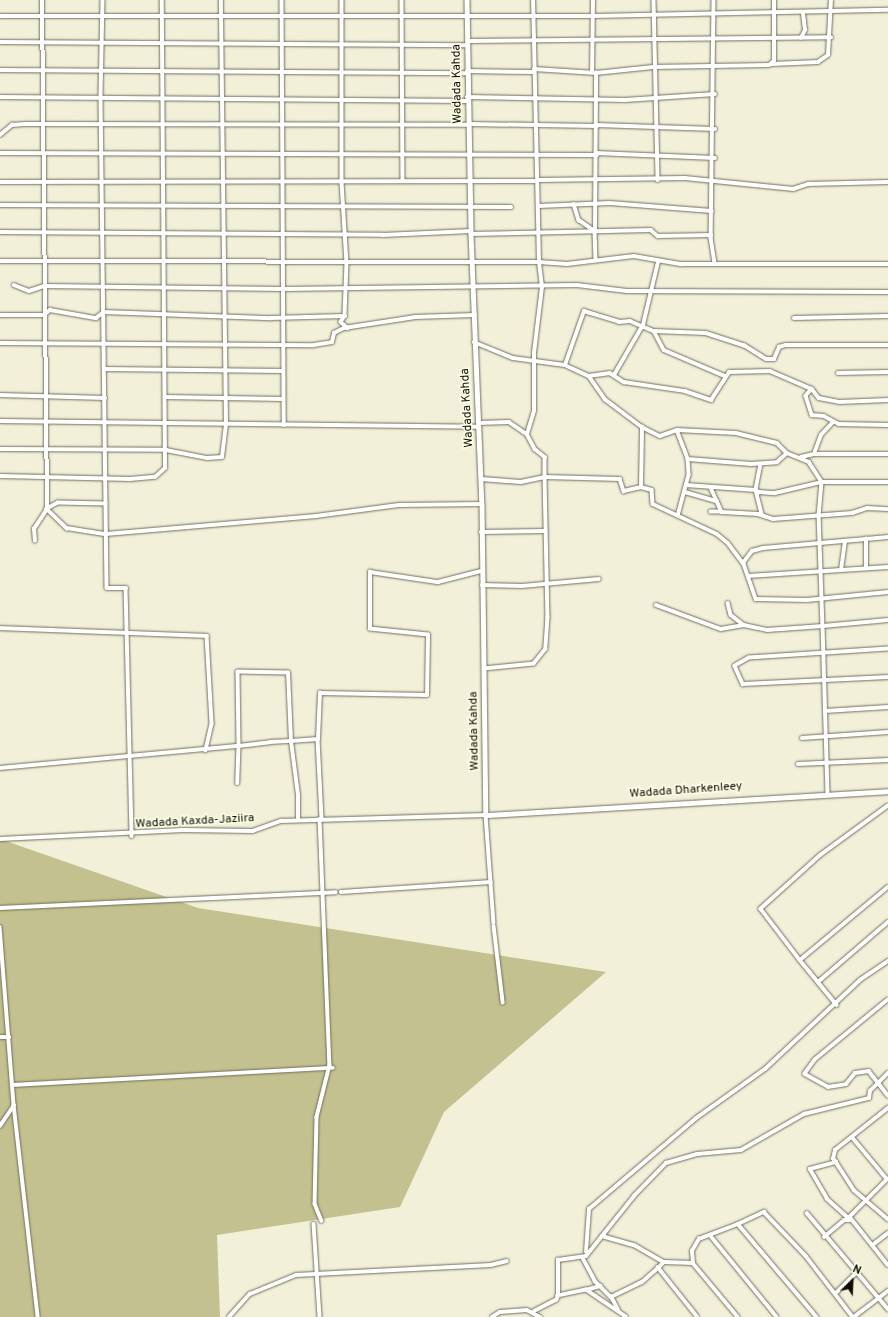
<!DOCTYPE html>
<style>
body{margin:0}
#map{position:relative;width:888px;height:1317px;overflow:hidden;background:#f2f0d9;font-family:Overpass,sans-serif}
div>[style]{position:absolute}
[style*='--x']{left:calc(var(--x)*1px);top:calc(var(--y)*1px);width:calc(var(--w)*1px);rotate:calc(var(--a)*1deg)}
.green>*{inset:0;background:#c4c190}
.roads{filter:drop-shadow(0 0 1px #706f5a) drop-shadow(0 0 1px #706f5a)}
.minor>*{height:3.5px;margin:-1.75px;padding:0 1.75px;transform-origin:1.75px;border-radius:1.75px;background:#fff}
.major>*{height:4.5px;margin:-2.25px;padding:0 2.25px;transform-origin:2.25px;border-radius:2.25px;background:#fff}
span{translate:-50% -50%;white-space:nowrap;text-align:center;line-height:1.15;-webkit-text-stroke:3px #fffee6;paint-order:stroke}
.street-label{font-size:12px;color:#0c0c05}
.north{position:absolute;left:832px;top:1261px;width:40px;height:40px;-webkit-text-stroke:3px #fffee6;paint-order:stroke;rotate:24deg;font-size:11px;font-weight:700;line-height:16px;text-align:center;color:#0c0c05}
.north::after{content:'';display:block;margin:auto;width:14px;height:18px;background:#0c0c05;clip-path:polygon(50% 0,100% 100%,50% 72%,0 100%)}
</style>
<div id="map">
<div class="green">
<i style="clip-path:polygon(0 839px,198px 908px,606px 972px,444px 1112px,400px 1207px,217px 1235px,220px 1317px,0 1317px)"></i>
</div>
<div class="roads">
<div class="minor">
<i style="--x:103;--y:0;--w:98;--a:91.2"></i>
<i style="--x:101;--y:98;--w:490;--a:89.3"></i>
<i style="--x:107;--y:588;--w:19;--a:0"></i>
<i style="--x:126;--y:588;--w:248;--a:88.6"></i>
<i style="--x:282;--y:0;--w:425;--a:89.7"></i>
<i style="--x:342;--y:0;--w:182;--a:90"></i>
<i style="--x:342;--y:182;--w:81;--a:86.5"></i>
<i style="--x:347;--y:263;--w:53;--a:92.2"></i>
<i style="--x:402;--y:0;--w:181;--a:89.7"></i>
<i style="--x:654;--y:0;--w:180;--a:88.7"></i>
<i style="--x:714;--y:0;--w:238;--a:90.7"></i>
<i style="--x:711;--y:238;--w:25;--a:81"></i>
<i style="--x:0;--y:16;--w:594;--a:0"></i>
<i style="--x:594;--y:16;--w:294;--a:-1.2"></i>
<i style="--x:801;--y:38;--w:9;--a:-63"></i>
<i style="--x:805;--y:30;--w:17;--a:-97"></i>
<i style="--x:468;--y:41;--w:363;--a:-0.6"></i>
<i style="--x:0;--y:42;--w:468;--a:0.4"></i>
<i style="--x:772;--y:64;--w:46;--a:-2.5"></i>
<i style="--x:818;--y:62;--w:12;--a:-35"></i>
<i style="--x:828;--y:55;--w:55;--a:-86.9"></i>
<i style="--x:534;--y:69;--w:62;--a:3.7"></i>
<i style="--x:596;--y:73;--w:57;--a:-6"></i>
<i style="--x:653;--y:67;--w:116;--a:-1"></i>
<i style="--x:769;--y:65;--w:6;--a:-39"></i>
<i style="--x:774;--y:61;--w:61;--a:-90"></i>
<i style="--x:0;--y:70;--w:467;--a:0.4"></i>
<i style="--x:467;--y:71;--w:67;--a:0.9"></i>
<i style="--x:592;--y:72;--w:72;--a:-89.2"></i>
<i style="--x:0;--y:97;--w:467;--a:0.5"></i>
<i style="--x:467;--y:97;--w:158;--a:1.1"></i>
<i style="--x:625;--y:100;--w:90;--a:-3.8"></i>
<i style="--x:469;--y:124;--w:128;--a:0.9"></i>
<i style="--x:597;--y:125;--w:118;--a:1.9"></i>
<i style="--x:0;--y:135;--w:16;--a:-40"></i>
<i style="--x:12;--y:125;--w:13;--a:-4"></i>
<i style="--x:25;--y:124;--w:444;--a:0.1"></i>
<i style="--x:0;--y:153;--w:597;--a:0.19"></i>
<i style="--x:596;--y:153;--w:119;--a:2.4"></i>
<i style="--x:537;--y:180;--w:148;--a:-0.8"></i>
<i style="--x:685;--y:178;--w:109;--a:5.8"></i>
<i style="--x:793;--y:189;--w:16;--a:-18"></i>
<i style="--x:808;--y:184;--w:80;--a:-1.4"></i>
<i style="--x:0;--y:182;--w:536;--a:-0.11"></i>
<i style="--x:574;--y:204;--w:17;--a:73"></i>
<i style="--x:579;--y:220;--w:19;--a:35"></i>
<i style="--x:595;--y:231;--w:29;--a:88"></i>
<i style="--x:0;--y:205;--w:511;--a:0.22"></i>
<i style="--x:539;--y:206;--w:71;--a:-2.4"></i>
<i style="--x:610;--y:203;--w:102;--a:4.5"></i>
<i style="--x:595;--y:231;--w:158;--a:-89.6"></i>
<i style="--x:0;--y:232;--w:383;--a:0.4"></i>
<i style="--x:383;--y:235;--w:88;--a:-2.6"></i>
<i style="--x:471;--y:234;--w:180;--a:-1.3"></i>
<i style="--x:651;--y:230;--w:9;--a:41"></i>
<i style="--x:658;--y:236;--w:53;--a:-1.1"></i>
<i style="--x:0;--y:261;--w:539;--a:0.11"></i>
<i style="--x:539;--y:262;--w:262;--a:-91.3"></i>
<i style="--x:14;--y:285;--w:16;--a:22"></i>
<i style="--x:29;--y:291;--w:16;--a:-18"></i>
<i style="--x:44;--y:286;--w:240;--a:0.7"></i>
<i style="--x:284;--y:289;--w:293;--a:-0.8"></i>
<i style="--x:577;--y:285;--w:50;--a:6.8"></i>
<i style="--x:627;--y:291;--w:261;--a:0.2"></i>
<i style="--x:0;--y:315;--w:44;--a:0"></i>
<i style="--x:44;--y:315;--w:8;--a:-40"></i>
<i style="--x:50;--y:310;--w:47;--a:9.9"></i>
<i style="--x:96;--y:318;--w:10;--a:-37"></i>
<i style="--x:104;--y:312;--w:167;--a:2.1"></i>
<i style="--x:271;--y:318;--w:74;--a:-1.5"></i>
<i style="--x:345;--y:316;--w:7;--a:124"></i>
<i style="--x:341;--y:322;--w:9;--a:41"></i>
<i style="--x:794;--y:318;--w:94;--a:-1.2"></i>
<i style="--x:654;--y:331;--w:21;--a:62"></i>
<i style="--x:664;--y:350;--w:66;--a:23.1"></i>
<i style="--x:474;--y:342;--w:42;--a:22.3"></i>
<i style="--x:513;--y:358;--w:52;--a:7.7"></i>
<i style="--x:565;--y:365;--w:26;--a:25"></i>
<i style="--x:589;--y:376;--w:21;--a:-8"></i>
<i style="--x:610;--y:373;--w:17;--a:33"></i>
<i style="--x:624;--y:382;--w:62;--a:8.4"></i>
<i style="--x:685;--y:391;--w:28;--a:19"></i>
<i style="--x:711;--y:400;--w:33;--a:-57"></i>
<i style="--x:729;--y:372;--w:41;--a:-1.4"></i>
<i style="--x:770;--y:371;--w:46;--a:23.2"></i>
<i style="--x:812;--y:389;--w:9;--a:131"></i>
<i style="--x:806;--y:396;--w:20;--a:72"></i>
<i style="--x:812;--y:415;--w:12;--a:5"></i>
<i style="--x:824;--y:416;--w:17;--a:28"></i>
<i style="--x:839;--y:424;--w:49;--a:1.2"></i>
<i style="--x:0;--y:343;--w:314;--a:0.4"></i>
<i style="--x:314;--y:345;--w:18;--a:-9"></i>
<i style="--x:332;--y:342;--w:9;--a:-77"></i>
<i style="--x:334;--y:333;--w:11;--a:-27"></i>
<i style="--x:344;--y:328;--w:72;--a:-8.8"></i>
<i style="--x:415;--y:317;--w:60;--a:-1.9"></i>
<i style="--x:565;--y:365;--w:57;--a:-70.6"></i>
<i style="--x:584;--y:311;--w:37;--a:17"></i>
<i style="--x:619;--y:322;--w:11;--a:-5"></i>
<i style="--x:630;--y:321;--w:26;--a:23"></i>
<i style="--x:654;--y:331;--w:52;--a:2.2"></i>
<i style="--x:706;--y:333;--w:40;--a:18"></i>
<i style="--x:744;--y:345;--w:26;--a:32"></i>
<i style="--x:766;--y:359;--w:8;--a:0"></i>
<i style="--x:774;--y:359;--w:13;--a:-67"></i>
<i style="--x:779;--y:347;--w:7;--a:-16"></i>
<i style="--x:786;--y:345;--w:102;--a:0"></i>
<i style="--x:104;--y:369;--w:179;--a:0.6"></i>
<i style="--x:838;--y:373;--w:50;--a:-1.1"></i>
<i style="--x:614;--y:375;--w:58;--a:-59.9"></i>
<i style="--x:643;--y:325;--w:65;--a:-76.6"></i>
<i style="--x:589;--y:376;--w:29;--a:55"></i>
<i style="--x:606;--y:400;--w:45;--a:36.9"></i>
<i style="--x:642;--y:427;--w:20;--a:27"></i>
<i style="--x:660;--y:436;--w:18;--a:-19"></i>
<i style="--x:677;--y:430;--w:59;--a:2.9"></i>
<i style="--x:736;--y:433;--w:42;--a:13.7"></i>
<i style="--x:777;--y:443;--w:14;--a:45"></i>
<i style="--x:787;--y:453;--w:24;--a:22"></i>
<i style="--x:809;--y:462;--w:24;--a:57"></i>
<i style="--x:822;--y:482;--w:32;--a:95"></i>
<i style="--x:819;--y:514;--w:112;--a:88"></i>
<i style="--x:823;--y:626;--w:65;--a:-5.3"></i>
<i style="--x:812;--y:389;--w:11;--a:52"></i>
<i style="--x:819;--y:398;--w:20;--a:11"></i>
<i style="--x:839;--y:402;--w:49;--a:-2.3"></i>
<i style="--x:0;--y:395;--w:105;--a:1.6"></i>
<i style="--x:166;--y:397;--w:117;--a:1"></i>
<i style="--x:0;--y:421;--w:479;--a:0.7"></i>
<i style="--x:479;--y:423;--w:30;--a:-2"></i>
<i style="--x:509;--y:422;--w:22;--a:34"></i>
<i style="--x:527;--y:434;--w:17;--a:62"></i>
<i style="--x:535;--y:449;--w:13;--a:39"></i>
<i style="--x:545;--y:457;--w:20;--a:90"></i>
<i style="--x:545;--y:477;--w:75;--a:1.5"></i>
<i style="--x:620;--y:479;--w:13;--a:72"></i>
<i style="--x:624;--y:491;--w:17;--a:-13"></i>
<i style="--x:641;--y:487;--w:11;--a:15"></i>
<i style="--x:652;--y:490;--w:14;--a:86"></i>
<i style="--x:653;--y:504;--w:71;--a:25.1"></i>
<i style="--x:717;--y:534;--w:14;--a:39"></i>
<i style="--x:728;--y:543;--w:26;--a:53"></i>
<i style="--x:744;--y:564;--w:37;--a:71"></i>
<i style="--x:756;--y:599;--w:51;--a:1.1"></i>
<i style="--x:807;--y:600;--w:81;--a:-5.6"></i>
<i style="--x:677;--y:430;--w:31;--a:69"></i>
<i style="--x:688;--y:459;--w:16;--a:86"></i>
<i style="--x:689;--y:475;--w:42;--a:105"></i>
<i style="--x:527;--y:434;--w:24;--a:-73"></i>
<i style="--x:534;--y:411;--w:58;--a:-90"></i>
<i style="--x:534;--y:353;--w:66;--a:-83.1"></i>
<i style="--x:542;--y:287;--w:25;--a:-97"></i>
<i style="--x:539;--y:262;--w:28;--a:4"></i>
<i style="--x:567;--y:264;--w:67;--a:-6.8"></i>
<i style="--x:634;--y:256;--w:48;--a:9.7"></i>
<i style="--x:681;--y:264;--w:207;--a:0"></i>
<i style="--x:0;--y:449;--w:166;--a:0.3"></i>
<i style="--x:166;--y:450;--w:42;--a:11"></i>
<i style="--x:207;--y:458;--w:15;--a:-4"></i>
<i style="--x:222;--y:457;--w:33;--a:-83"></i>
<i style="--x:226;--y:424;--w:424;--a:-90.7"></i>
<i style="--x:814;--y:454;--w:74;--a:0"></i>
<i style="--x:801;--y:457;--w:13;--a:-13"></i>
<i style="--x:814;--y:454;--w:20;--a:-70"></i>
<i style="--x:821;--y:435;--w:18;--a:-47"></i>
<i style="--x:688;--y:459;--w:63;--a:4.5"></i>
<i style="--x:751;--y:464;--w:26;--a:-4"></i>
<i style="--x:777;--y:462;--w:13;--a:-42"></i>
<i style="--x:761;--y:464;--w:26;--a:101"></i>
<i style="--x:756;--y:490;--w:4;--a:34"></i>
<i style="--x:759;--y:492;--w:16;--a:4"></i>
<i style="--x:775;--y:493;--w:48;--a:-13.2"></i>
<i style="--x:822;--y:482;--w:66;--a:0"></i>
<i style="--x:0;--y:476;--w:130;--a:1.3"></i>
<i style="--x:130;--y:479;--w:25;--a:-5"></i>
<i style="--x:155;--y:477;--w:13;--a:-42"></i>
<i style="--x:165;--y:468;--w:468;--a:-90.4"></i>
<i style="--x:481;--y:479;--w:40;--a:4.3"></i>
<i style="--x:521;--y:482;--w:25;--a:-12"></i>
<i style="--x:545;--y:477;--w:140;--a:88.8"></i>
<i style="--x:548;--y:617;--w:32;--a:94"></i>
<i style="--x:546;--y:649;--w:19;--a:129"></i>
<i style="--x:534;--y:664;--w:50;--a:174.3"></i>
<i style="--x:686;--y:485;--w:70;--a:4.1"></i>
<i style="--x:756;--y:490;--w:25;--a:76"></i>
<i style="--x:641;--y:487;--w:60;--a:-89"></i>
<i style="--x:711;--y:488;--w:14;--a:65"></i>
<i style="--x:685;--y:492;--w:33;--a:16"></i>
<i style="--x:717;--y:501;--w:12;--a:66"></i>
<i style="--x:722;--y:512;--w:11;--a:180"></i>
<i style="--x:106;--y:504;--w:48;--a:-178.8"></i>
<i style="--x:58;--y:503;--w:13;--a:151"></i>
<i style="--x:47;--y:509;--w:28;--a:44"></i>
<i style="--x:67;--y:528;--w:39;--a:9"></i>
<i style="--x:106;--y:534;--w:211;--a:-4.9"></i>
<i style="--x:316;--y:516;--w:85;--a:-7.5"></i>
<i style="--x:400;--y:505;--w:82;--a:-0.7"></i>
<i style="--x:722;--y:512;--w:36;--a:3"></i>
<i style="--x:758;--y:514;--w:16;--a:18"></i>
<i style="--x:773;--y:519;--w:79;--a:-4.3"></i>
<i style="--x:852;--y:513;--w:16;--a:-18"></i>
<i style="--x:867;--y:508;--w:21;--a:3"></i>
<i style="--x:481;--y:532;--w:63;--a:-0.9"></i>
<i style="--x:35;--y:541;--w:12;--a:-95"></i>
<i style="--x:34;--y:529;--w:24;--a:-57"></i>
<i style="--x:47;--y:509;--w:509;--a:-90.56"></i>
<i style="--x:743;--y:563;--w:15;--a:-53"></i>
<i style="--x:752;--y:551;--w:11;--a:-15"></i>
<i style="--x:763;--y:548;--w:103;--a:-5"></i>
<i style="--x:866;--y:568;--w:29;--a:-90"></i>
<i style="--x:866;--y:539;--w:22;--a:-5"></i>
<i style="--x:841;--y:570;--w:28;--a:-82"></i>
<i style="--x:748;--y:576;--w:140;--a:-3.7"></i>
<i style="--x:482;--y:585;--w:40;--a:1.4"></i>
<i style="--x:522;--y:586;--w:77;--a:-5.2"></i>
<i style="--x:728;--y:603;--w:12;--a:76"></i>
<i style="--x:731;--y:615;--w:16;--a:38"></i>
<i style="--x:744;--y:625;--w:24;--a:12"></i>
<i style="--x:767;--y:630;--w:56;--a:-4.1"></i>
<i style="--x:823;--y:626;--w:167;--a:88.3"></i>
<i style="--x:656;--y:605;--w:69;--a:20.3"></i>
<i style="--x:721;--y:629;--w:23;--a:-10"></i>
<i style="--x:0;--y:628;--w:207;--a:2.2"></i>
<i style="--x:207;--y:636;--w:88;--a:86.7"></i>
<i style="--x:212;--y:724;--w:27;--a:103"></i>
<i style="--x:888;--y:649;--w:139;--a:176.3"></i>
<i style="--x:749;--y:658;--w:16;--a:150"></i>
<i style="--x:735;--y:666;--w:20;--a:66"></i>
<i style="--x:743;--y:684;--w:145;--a:-2.8"></i>
<i style="--x:825;--y:711;--w:63;--a:-3.6"></i>
<i style="--x:802;--y:738;--w:86;--a:-4"></i>
<i style="--x:318;--y:739;--w:80;--a:87.1"></i>
<i style="--x:798;--y:764;--w:90;--a:-2.5"></i>
<i style="--x:0;--y:768;--w:240;--a:-5.3"></i>
<i style="--x:239;--y:746;--w:37;--a:92"></i>
<i style="--x:888;--y:806;--w:83;--a:143.8"></i>
<i style="--x:821;--y:855;--w:81;--a:138"></i>
<i style="--x:761;--y:909;--w:64;--a:52.6"></i>
<i style="--x:800;--y:960;--w:114;--a:-39.7"></i>
<i style="--x:320;--y:819;--w:246;--a:87.7"></i>
<i style="--x:330;--y:1065;--w:54;--a:104"></i>
<i style="--x:317;--y:1117;--w:87;--a:91.3"></i>
<i style="--x:315;--y:1204;--w:18;--a:68"></i>
<i style="--x:298;--y:820;--w:25;--a:-90"></i>
<i style="--x:298;--y:795;--w:54;--a:-97.4"></i>
<i style="--x:291;--y:741;--w:68;--a:-92.5"></i>
<i style="--x:288;--y:673;--w:50;--a:-178.9"></i>
<i style="--x:238;--y:672;--w:74;--a:89.2"></i>
<i style="--x:239;--y:746;--w:31;--a:-7"></i>
<i style="--x:270;--y:742;--w:21;--a:-3"></i>
<i style="--x:291;--y:741;--w:27;--a:-4"></i>
<i style="--x:318;--y:739;--w:46;--a:-87.5"></i>
<i style="--x:320;--y:693;--w:107;--a:1.1"></i>
<i style="--x:427;--y:695;--w:60;--a:-89"></i>
<i style="--x:428;--y:635;--w:58;--a:-174.1"></i>
<i style="--x:370;--y:629;--w:57;--a:-90"></i>
<i style="--x:370;--y:572;--w:69;--a:8.4"></i>
<i style="--x:438;--y:582;--w:44;--a:-14.3"></i>
<i style="--x:0;--y:839;--w:183;--a:-2.8"></i>
<i style="--x:183;--y:830;--w:70;--a:0.8"></i>
<i style="--x:253;--y:831;--w:30;--a:-20"></i>
<i style="--x:281;--y:821;--w:205;--a:-1.7"></i>
<i style="--x:486;--y:815;--w:108;--a:85.8"></i>
<i style="--x:341;--y:892;--w:150;--a:-3.8"></i>
<i style="--x:0;--y:908;--w:336;--a:-2.7"></i>
<i style="--x:494;--y:926;--w:77;--a:83.2"></i>
<i style="--x:0;--y:927;--w:179;--a:85.5"></i>
<i style="--x:14;--y:1105;--w:213;--a:83.5"></i>
<i style="--x:800;--y:960;--w:58;--a:50.6"></i>
<i style="--x:818;--y:982;--w:92;--a:-40.6"></i>
<i style="--x:888;--y:1000;--w:94;--a:140.6"></i>
<i style="--x:815;--y:1060;--w:17;--a:126"></i>
<i style="--x:805;--y:1074;--w:26;--a:29"></i>
<i style="--x:828;--y:1087;--w:18;--a:-9"></i>
<i style="--x:846;--y:1084;--w:14;--a:-51"></i>
<i style="--x:855;--y:1073;--w:14;--a:-8"></i>
<i style="--x:869;--y:1071;--w:31;--a:52"></i>
<i style="--x:0;--y:1037;--w:9;--a:0"></i>
<i style="--x:14;--y:1085;--w:319;--a:-3.1"></i>
<i style="--x:0;--y:1126;--w:25;--a:-56"></i>
<i style="--x:853;--y:1138;--w:53;--a:50.3"></i>
<i style="--x:836;--y:1162;--w:4;--a:-135"></i>
<i style="--x:833;--y:1159;--w:9;--a:-77"></i>
<i style="--x:835;--y:1150;--w:68;--a:-38.4"></i>
<i style="--x:888;--y:1179;--w:54;--a:135"></i>
<i style="--x:850;--y:1217;--w:61;--a:51.6"></i>
<i style="--x:807;--y:1213;--w:126;--a:49.8"></i>
<i style="--x:314;--y:1224;--w:93;--a:86.3"></i>
<i style="--x:738;--y:1224;--w:29;--a:-25"></i>
<i style="--x:764;--y:1212;--w:61;--a:46.3"></i>
<i style="--x:806;--y:1256;--w:77;--a:52.4"></i>
<i style="--x:602;--y:1236;--w:35;--a:16"></i>
<i style="--x:636;--y:1246;--w:32;--a:30"></i>
<i style="--x:711;--y:1236;--w:104;--a:50.8"></i>
<i style="--x:824;--y:1237;--w:26;--a:-40"></i>
<i style="--x:844;--y:1220;--w:6;--a:0"></i>
<i style="--x:850;--y:1220;--w:31;--a:-138"></i>
<i style="--x:827;--y:1199;--w:34;--a:-120"></i>
<i style="--x:810;--y:1169;--w:27;--a:-15"></i>
<i style="--x:836;--y:1162;--w:33;--a:57"></i>
<i style="--x:854;--y:1190;--w:45;--a:40.5"></i>
<i style="--x:874;--y:1244;--w:18;--a:-38"></i>
<i style="--x:586;--y:1252;--w:43;--a:-86"></i>
<i style="--x:589;--y:1209;--w:139;--a:-40.3"></i>
<i style="--x:695;--y:1119;--w:86;--a:-35.5"></i>
<i style="--x:765;--y:1069;--w:130;--a:-43.1"></i>
<i style="--x:860;--y:980;--w:34;--a:-34"></i>
<i style="--x:583;--y:1258;--w:26;--a:62"></i>
<i style="--x:595;--y:1281;--w:23;--a:45"></i>
<i style="--x:693;--y:1263;--w:12;--a:-95"></i>
<i style="--x:692;--y:1251;--w:14;--a:-60"></i>
<i style="--x:699;--y:1239;--w:42;--a:-21"></i>
<i style="--x:738;--y:1224;--w:122;--a:49.7"></i>
<i style="--x:586;--y:1290;--w:15;--a:-16"></i>
<i style="--x:835;--y:1294;--w:31;--a:-45"></i>
<i style="--x:618;--y:1310;--w:15;--a:-118"></i>
<i style="--x:611;--y:1297;--w:34;--a:-26"></i>
<i style="--x:642;--y:1282;--w:21;--a:-41"></i>
<i style="--x:534;--y:1311;--w:25;--a:-27"></i>
<i style="--x:556;--y:1300;--w:4;--a:-63"></i>
<i style="--x:229;--y:1317;--w:31;--a:-48"></i>
<i style="--x:250;--y:1294;--w:50;--a:-22.4"></i>
<i style="--x:296;--y:1275;--w:195;--a:-2.9"></i>
<i style="--x:491;--y:1265;--w:16;--a:-14"></i>
<i style="--x:492;--y:1317;--w:9;--a:-32"></i>
<i style="--x:500;--y:1312;--w:27;--a:-4"></i>
<i style="--x:527;--y:1310;--w:15;--a:28"></i>
<i style="--x:626;--y:1317;--w:48;--a:-146"></i>
<i style="--x:586;--y:1290;--w:29;--a:168"></i>
<i style="--x:558;--y:1296;--w:36;--a:-90"></i>
<i style="--x:558;--y:1260;--w:28;--a:-8"></i>
<i style="--x:586;--y:1256;--w:77;--a:-51.3"></i>
<i style="--x:634;--y:1196;--w:46;--a:-45.9"></i>
<i style="--x:666;--y:1163;--w:32;--a:-16"></i>
<i style="--x:697;--y:1154;--w:44;--a:-5.2"></i>
<i style="--x:741;--y:1150;--w:73;--a:-29.7"></i>
<i style="--x:804;--y:1114;--w:67;--a:-13.8"></i>
<i style="--x:869;--y:1098;--w:7;--a:-82"></i>
<i style="--x:870;--y:1091;--w:25;--a:-45"></i>
<i style="--x:697;--y:1317;--w:63;--a:-128.5"></i>
<i style="--x:658;--y:1268;--w:8;--a:-45"></i>
<i style="--x:664;--y:1262;--w:29;--a:2"></i>
<i style="--x:693;--y:1263;--w:70;--a:50.2"></i>
<i style="--x:854;--y:1317;--w:43;--a:-37.4"></i>
</div>
<div class="major">
<i style="--x:467;--y:0;--w:234;--a:89"></i>
<i style="--x:471;--y:234;--w:270;--a:87.7"></i>
<i style="--x:482;--y:504;--w:311;--a:89.3"></i>
<i style="--x:486;--y:815;--w:403;--a:-3.4"></i>
</div>
</div>
<div class="street-label">
<span style="left:458px;top:84px;rotate:-91deg">Wadada Kahda</span>
<span style="left:468px;top:408px;rotate:-93deg">Wadada Kahda</span>
<span style="left:475px;top:731px;rotate:-91deg">Wadada Kahda</span>
<span style="left:686px;top:791px;rotate:-4deg">Wadada Dharkenleey</span>
<span style="left:195px;top:822px;rotate:-3deg">Wadada Kaxda-Jaziira</span>
</div>
<div class="north">N</div>
</div>
